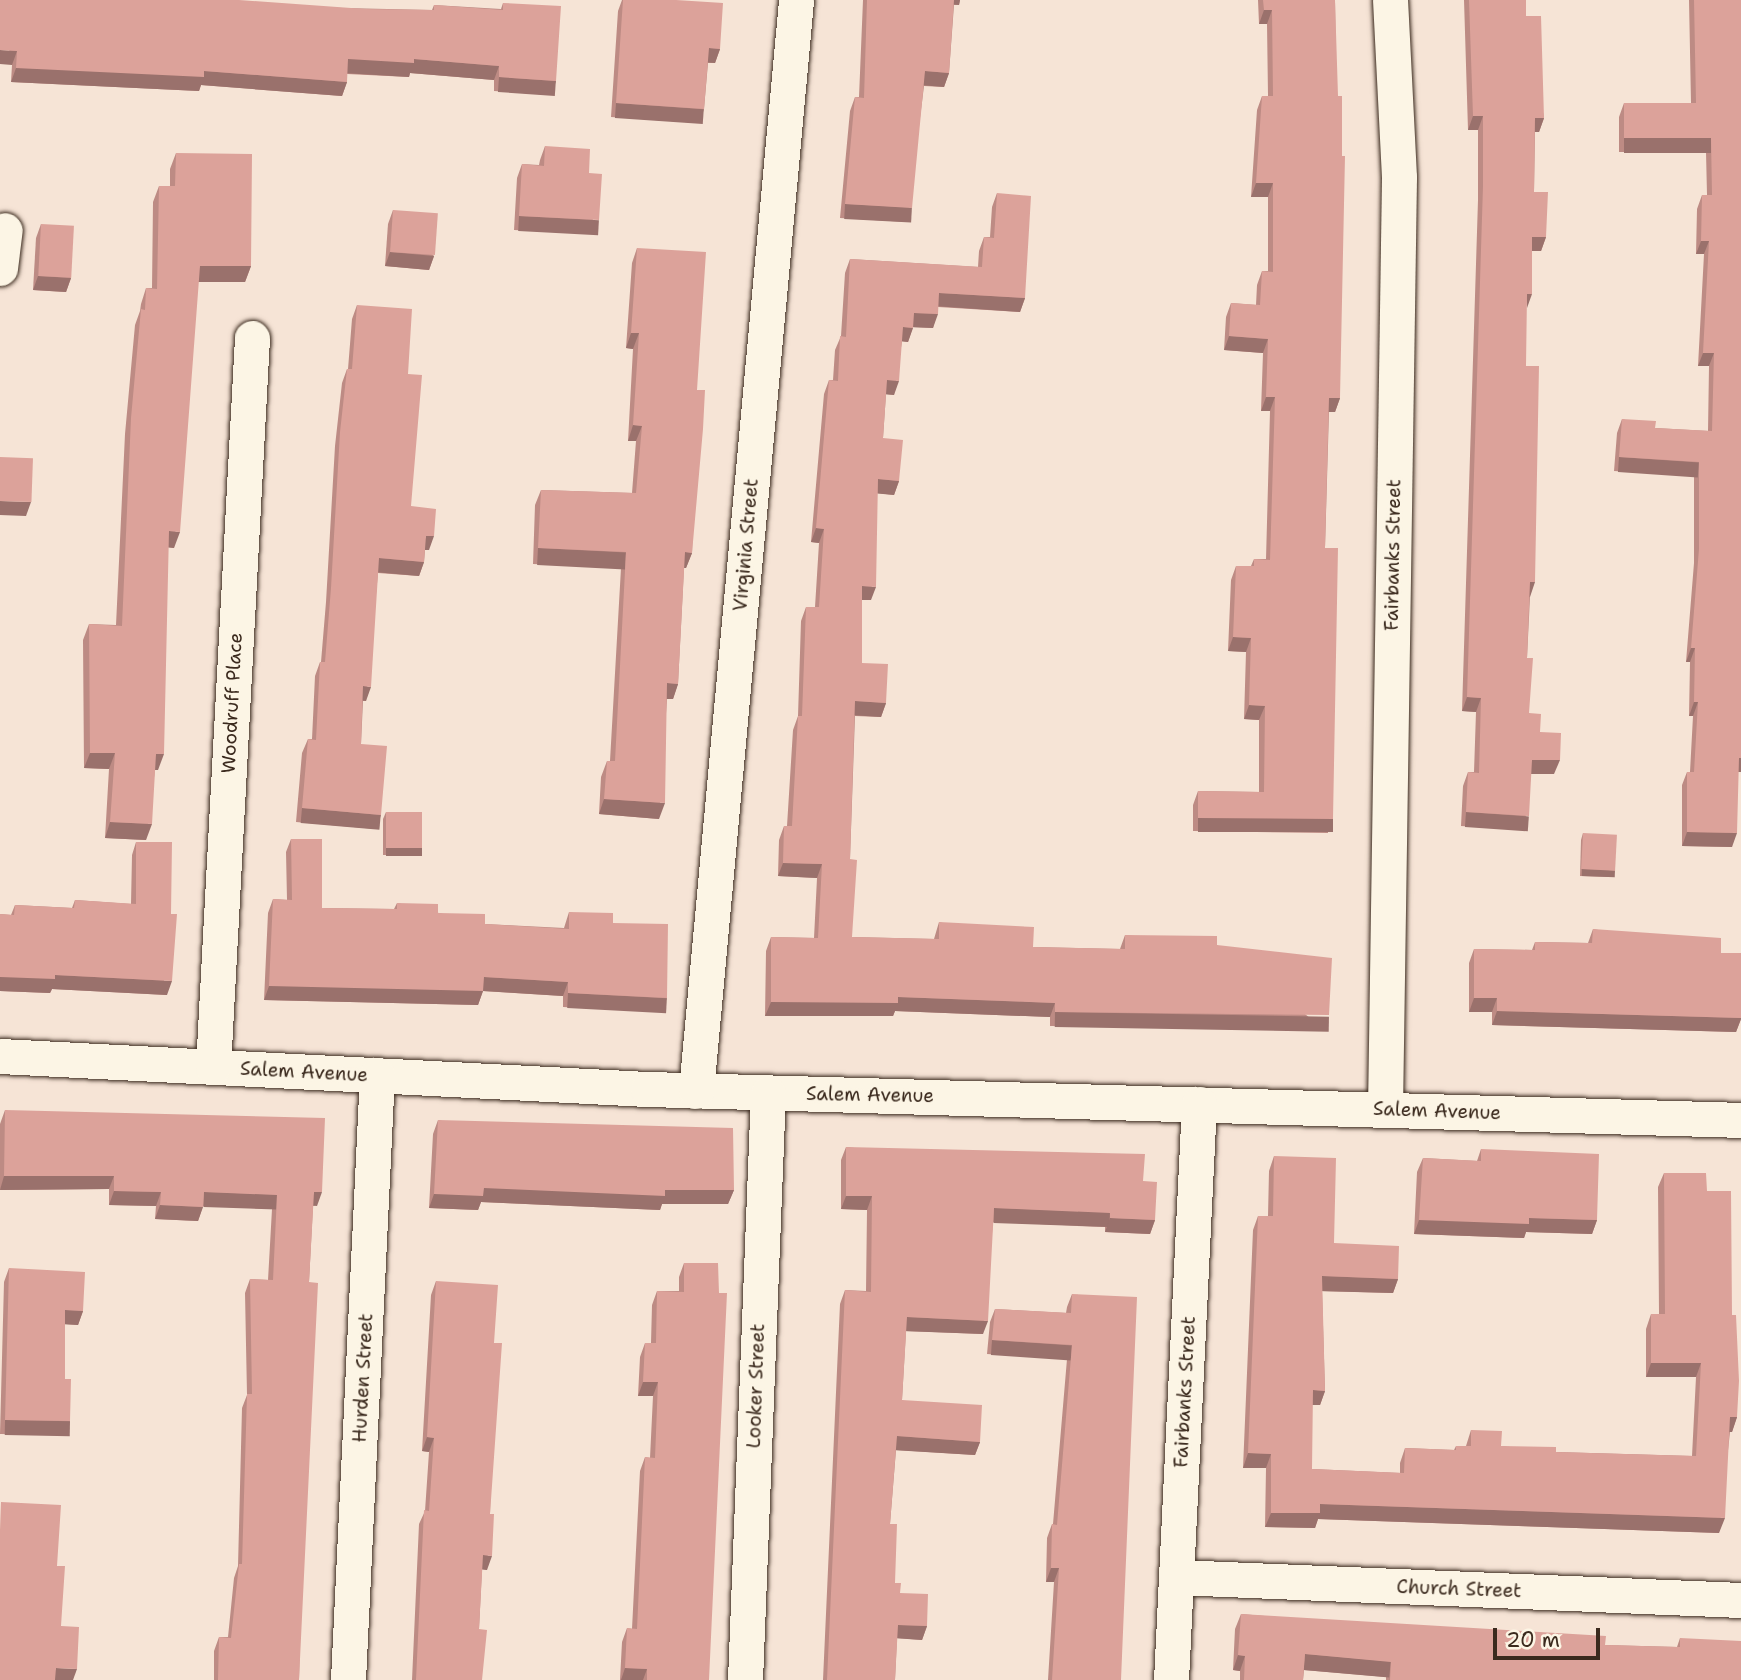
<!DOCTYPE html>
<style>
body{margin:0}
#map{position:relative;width:1741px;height:1680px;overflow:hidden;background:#f6e4d6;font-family:"Shantell Sans",sans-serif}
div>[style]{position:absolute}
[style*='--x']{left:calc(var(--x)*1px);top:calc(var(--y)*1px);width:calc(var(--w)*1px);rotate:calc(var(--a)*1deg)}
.roads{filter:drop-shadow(0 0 2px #3b2a1e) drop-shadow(0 0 2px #3b2a1e)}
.minor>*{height:35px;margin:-17.5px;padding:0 17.5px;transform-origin:17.5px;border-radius:17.5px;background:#fcf5e5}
.wall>*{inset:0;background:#bd8b84}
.shaded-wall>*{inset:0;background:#9a716c;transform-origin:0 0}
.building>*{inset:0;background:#dca29a;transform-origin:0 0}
span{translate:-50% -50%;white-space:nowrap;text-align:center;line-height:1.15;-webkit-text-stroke:5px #fcf5e5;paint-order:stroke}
.street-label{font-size:19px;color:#3b2a1e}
.scale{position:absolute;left:1493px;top:1628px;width:107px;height:32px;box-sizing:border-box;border:4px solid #3b2a1e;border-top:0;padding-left:9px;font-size:21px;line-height:24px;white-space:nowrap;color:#3b2a1e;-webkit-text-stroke:5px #fcf5e5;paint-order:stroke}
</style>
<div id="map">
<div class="roads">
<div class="minor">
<i style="--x:0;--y:268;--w:38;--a:-83"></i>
<i style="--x:0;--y:1056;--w:649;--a:2.92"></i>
<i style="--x:648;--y:1089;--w:1093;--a:1.62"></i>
<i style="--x:213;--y:1067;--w:730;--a:-86.94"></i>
<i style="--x:696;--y:1091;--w:1096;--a:-84.76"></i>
<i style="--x:1385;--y:1110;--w:933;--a:-89.14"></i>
<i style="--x:1399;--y:177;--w:177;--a:-92.9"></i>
<i style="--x:1176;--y:1577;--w:565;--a:2.33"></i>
<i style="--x:348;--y:1680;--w:606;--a:-87.26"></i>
<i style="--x:745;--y:1680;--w:587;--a:-87.76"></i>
<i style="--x:1171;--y:1680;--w:577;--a:-87.22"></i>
</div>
</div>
<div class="wall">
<i style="clip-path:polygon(0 0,432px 10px,434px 5px,501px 9px,503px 3px,556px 81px,551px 95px,494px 91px,494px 80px,410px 73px,409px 77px,347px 74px,347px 82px,342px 96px,201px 85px,199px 91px,11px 82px,12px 65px)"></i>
<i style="clip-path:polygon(622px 0,676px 0,720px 49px,715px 63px,708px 63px,704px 109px,699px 123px,611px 117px,618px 11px)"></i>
<i style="clip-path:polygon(863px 0,960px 0,959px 5px,954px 5px,949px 73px,944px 87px,924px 86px,907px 222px,840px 218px,850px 111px,855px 97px,859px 97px)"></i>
<i style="clip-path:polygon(1258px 0,1335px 0,1340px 398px,1335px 412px,1329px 412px,1325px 548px,1328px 833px,1193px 831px,1193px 805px,1198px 791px,1259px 792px,1259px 720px,1244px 719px,1246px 652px,1228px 651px,1231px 580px,1236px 566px,1251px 566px,1254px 559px,1266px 559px,1270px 411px,1261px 411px,1263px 353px,1224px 350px,1226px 317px,1231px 303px,1256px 305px,1257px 285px,1262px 271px,1268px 271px,1268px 197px,1251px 197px,1257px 110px,1262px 96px,1268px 96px,1267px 24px,1259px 24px)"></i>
<i style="clip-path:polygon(1464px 0,1526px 0,1526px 16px,1544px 118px,1539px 132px,1535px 132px,1534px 192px,1546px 237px,1541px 251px,1532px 251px,1526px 308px,1526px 366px,1530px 597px,1527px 658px,1529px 713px,1540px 732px,1554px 774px,1531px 774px,1524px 830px,1461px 826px,1463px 786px,1468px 772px,1474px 772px,1476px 712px,1462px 711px,1478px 200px,1478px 130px,1468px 130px)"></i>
<i style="clip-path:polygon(1689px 0,1741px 0,1741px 772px,1738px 772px,1732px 847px,1682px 846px,1682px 785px,1687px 772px,1690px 772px,1693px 716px,1689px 716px,1690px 662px,1686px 662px,1694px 563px,1694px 476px,1614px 471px,1617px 433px,1622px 419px,1655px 428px,1708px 431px,1709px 366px,1698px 366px,1704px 254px,1696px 254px,1697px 209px,1702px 195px,1707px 195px,1706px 152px,1619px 152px,1619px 117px,1624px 103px,1691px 103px)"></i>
<i style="clip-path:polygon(545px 146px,589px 173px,594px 234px,514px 230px,517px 178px,522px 164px,539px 165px,540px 160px)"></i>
<i style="clip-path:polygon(176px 153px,251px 266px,245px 282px,198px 282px,174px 548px,168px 547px,158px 770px,155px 770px,146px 840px,105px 838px,109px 769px,84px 768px,83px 640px,89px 624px,116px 625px,125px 434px,135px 325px,140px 311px,141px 304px,146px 288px,152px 288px,153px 202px,159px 186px,170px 186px,170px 169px)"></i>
<i style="clip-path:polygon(997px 193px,1025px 298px,1020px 312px,938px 307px,933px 328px,913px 327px,908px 342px,902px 341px,894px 395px,886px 394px,883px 438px,899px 481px,894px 495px,877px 493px,871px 600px,862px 600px,862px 663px,886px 703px,881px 717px,855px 716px,850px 859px,852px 937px,934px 939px,939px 922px,1033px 947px,1120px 949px,1125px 935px,1217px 945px,1324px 1029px,1050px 1026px,1050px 1017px,895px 1011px,893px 1016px,765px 1016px,766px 951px,771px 937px,814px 938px,817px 878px,778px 876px,779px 840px,784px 826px,787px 826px,793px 730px,798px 716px,801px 621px,806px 607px,815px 607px,819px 543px,811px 542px,824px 394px,829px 380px,833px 380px,835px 350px,841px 336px,845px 273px,850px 259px,978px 267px,979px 251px,984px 237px,990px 237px,992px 207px)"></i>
<i style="clip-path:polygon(393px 210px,434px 256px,429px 270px,385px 266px,388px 224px)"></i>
<i style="clip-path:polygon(41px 224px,71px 278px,66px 292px,33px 290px,36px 238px)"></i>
<i style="clip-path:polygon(637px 248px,697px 390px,692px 553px,686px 568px,684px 568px,678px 684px,673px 699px,667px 699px,659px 819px,599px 814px,601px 777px,607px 761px,610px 761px,621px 568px,533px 564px,535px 505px,541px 490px,632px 493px,636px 441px,628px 441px,633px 349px,626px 348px,632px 263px)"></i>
<i style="clip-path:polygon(357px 305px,408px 374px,411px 506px,429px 550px,425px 550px,424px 562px,419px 576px,378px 573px,366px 701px,363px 701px,361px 744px,381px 815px,376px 829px,296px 822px,302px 753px,308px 739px,312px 739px,315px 676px,320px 662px,321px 662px,326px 602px,335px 446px,342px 383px,347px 369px,348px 369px,352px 319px)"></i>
<i style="clip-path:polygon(386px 812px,420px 855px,383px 855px,383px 819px)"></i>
<i style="clip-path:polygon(1583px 833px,1612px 877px,1580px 876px,1581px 840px)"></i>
<i style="clip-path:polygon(291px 839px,322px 908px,394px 909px,397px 903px,485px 924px,564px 928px,569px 912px,613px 923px,667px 998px,662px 1012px,563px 1007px,563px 996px,483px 991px,478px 1005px,264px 1000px,268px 913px,273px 899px,287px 900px,286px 852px)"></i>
<i style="clip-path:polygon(136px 842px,167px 995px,52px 989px,50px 993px,0 991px,0 914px,11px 915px,15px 905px,72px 908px,75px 900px,131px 904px,132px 855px)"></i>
<i style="clip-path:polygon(1593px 929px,1721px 953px,1741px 953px,1741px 1019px,1736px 1032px,1492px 1025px,1492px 1012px,1469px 1012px,1469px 963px,1474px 949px,1532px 950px,1535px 942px,1588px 943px)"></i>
<i style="clip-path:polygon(5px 1110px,317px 1206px,313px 1206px,309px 1282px,299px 1680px,214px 1680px,214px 1651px,219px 1637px,228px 1637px,234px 1578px,238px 1566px,242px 1408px,247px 1395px,245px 1293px,250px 1279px,268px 1280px,272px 1209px,203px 1206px,198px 1221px,155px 1219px,156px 1206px,109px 1205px,109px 1189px,0 1190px,0 1124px)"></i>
<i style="clip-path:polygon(438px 1120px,734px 1190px,728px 1204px,662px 1204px,660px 1210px,481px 1202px,478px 1210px,429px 1208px,433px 1134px)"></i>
<i style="clip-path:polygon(846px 1147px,1143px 1181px,1155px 1220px,1150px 1234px,1105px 1232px,1105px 1227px,993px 1222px,983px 1334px,906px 1331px,902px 1400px,980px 1442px,975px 1455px,896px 1450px,890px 1524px,895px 1583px,900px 1593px,927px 1626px,922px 1640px,897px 1638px,895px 1680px,823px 1680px,840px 1304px,845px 1290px,866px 1291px,867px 1210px,841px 1209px,841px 1160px)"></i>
<i style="clip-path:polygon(1481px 1149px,1597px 1220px,1592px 1234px,1526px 1232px,1524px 1238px,1414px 1234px,1417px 1172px,1423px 1158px,1477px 1161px)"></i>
<i style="clip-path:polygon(1274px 1156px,1334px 1243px,1398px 1279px,1393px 1293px,1322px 1291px,1325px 1391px,1320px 1405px,1312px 1405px,1312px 1469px,1400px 1473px,1400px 1463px,1405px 1448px,1454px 1450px,1456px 1446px,1466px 1446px,1471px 1430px,1501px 1446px,1556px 1452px,1692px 1456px,1696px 1377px,1646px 1377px,1646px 1329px,1651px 1314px,1659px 1314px,1658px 1187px,1664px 1173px,1707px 1191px,1732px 1315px,1737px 1417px,1732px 1432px,1730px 1432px,1719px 1533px,1318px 1519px,1315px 1528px,1265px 1527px,1266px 1468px,1243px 1468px,1253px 1230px,1258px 1216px,1268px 1216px,1269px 1171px)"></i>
<i style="clip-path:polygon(684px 1263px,709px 1680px,620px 1680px,622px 1642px,627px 1628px,632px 1629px,640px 1471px,645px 1457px,650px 1458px,653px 1396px,638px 1396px,640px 1357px,645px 1343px,651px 1343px,652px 1305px,657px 1291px,679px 1291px,679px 1277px)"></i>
<i style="clip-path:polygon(9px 1268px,83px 1311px,78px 1325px,65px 1324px,65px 1379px,70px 1421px,65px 1435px,0 1434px,4px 1282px)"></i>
<i style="clip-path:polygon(436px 1281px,494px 1343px,490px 1514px,487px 1570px,482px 1569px,479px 1629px,482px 1680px,412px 1680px,419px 1524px,425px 1511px,429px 1452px,422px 1451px,431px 1295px)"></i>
<i style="clip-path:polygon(1072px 1294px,1121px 1680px,1048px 1680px,1054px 1582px,1046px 1582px,1047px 1538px,1052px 1524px,1053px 1524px,1067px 1359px,987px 1354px,990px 1322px,995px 1309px,1066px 1313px,1067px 1307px)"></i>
<i style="clip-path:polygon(1241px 1614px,1605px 1645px,1677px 1647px,1680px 1638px,1741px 1680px,1386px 1680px,1386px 1677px,1304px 1670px,1303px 1680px,1240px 1680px,1240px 1671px,1233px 1670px,1235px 1629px)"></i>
</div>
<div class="shaded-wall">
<i style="clip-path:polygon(951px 0,960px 0,959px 5px,949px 4px)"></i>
<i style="clip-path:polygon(1264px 10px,1272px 10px,1267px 24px,1259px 24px)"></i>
<i style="clip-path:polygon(709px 48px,720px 49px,715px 63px,703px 62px)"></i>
<i style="clip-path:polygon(0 50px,17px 51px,12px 65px,0 64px)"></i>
<i style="clip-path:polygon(348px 59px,414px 59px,499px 66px,494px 80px,410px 73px,409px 77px,343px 73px)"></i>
<i style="clip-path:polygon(16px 68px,204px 71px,347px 82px,342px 96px,201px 85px,199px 91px,11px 82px)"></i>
<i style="clip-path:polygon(925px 71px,949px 73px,944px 87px,920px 85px)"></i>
<i style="left:499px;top:77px;width:57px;height:15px;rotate:4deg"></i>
<i style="left:616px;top:103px;width:88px;height:15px;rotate:4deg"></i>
<i style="clip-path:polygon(1473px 116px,1483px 116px,1478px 130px,1468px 130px)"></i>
<i style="clip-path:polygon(1535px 118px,1544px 118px,1539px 132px,1530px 132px)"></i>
<i style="left:1624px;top:138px;width:87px;height:15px"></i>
<i style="clip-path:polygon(1256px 183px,1273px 183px,1268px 197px,1251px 197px)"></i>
<i style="left:845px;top:204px;width:67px;height:15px;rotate:3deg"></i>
<i style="left:519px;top:216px;width:80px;height:15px;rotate:3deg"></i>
<i style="clip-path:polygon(1532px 237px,1546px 237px,1541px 251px,1527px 251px)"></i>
<i style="clip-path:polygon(1701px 241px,1709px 241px,1704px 254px,1696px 254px)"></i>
<i style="clip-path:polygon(390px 252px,434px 256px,429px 270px,385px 266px)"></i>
<i style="clip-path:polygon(200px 266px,251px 266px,245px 282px,194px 282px)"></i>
<i style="clip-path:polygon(38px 276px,71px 278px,66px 292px,33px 290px)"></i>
<i style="clip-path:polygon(939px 293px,1025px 298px,1020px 312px,934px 306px)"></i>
<i style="clip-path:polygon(1527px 294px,1532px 294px,1527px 308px)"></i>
<i style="clip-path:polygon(914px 313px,938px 314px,933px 328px,908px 327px)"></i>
<i style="clip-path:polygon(903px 327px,913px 328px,908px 342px,898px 341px)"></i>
<i style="clip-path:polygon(631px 333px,639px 333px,633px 349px,626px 348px)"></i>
<i style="clip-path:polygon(1229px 336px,1268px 339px,1263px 353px,1224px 350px)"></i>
<i style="clip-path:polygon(1703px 353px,1714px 353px,1709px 366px,1698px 366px)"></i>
<i style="clip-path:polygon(887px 380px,899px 381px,894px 395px,882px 394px)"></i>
<i style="clip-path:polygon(1266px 397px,1275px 397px,1270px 411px,1261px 411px)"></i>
<i style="clip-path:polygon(1329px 398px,1340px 398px,1335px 412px,1324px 412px)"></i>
<i style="clip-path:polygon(633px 425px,642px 426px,636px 441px,628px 441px)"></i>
<i style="left:1619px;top:457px;width:80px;height:15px;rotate:4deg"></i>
<i style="clip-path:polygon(878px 479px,899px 481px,894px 495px,872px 493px)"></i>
<i style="clip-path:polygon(0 501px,31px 502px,26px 516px,0 515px)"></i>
<i style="clip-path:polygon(816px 528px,824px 529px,819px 543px,811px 542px)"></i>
<i style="clip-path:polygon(169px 531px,180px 532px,174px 548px,163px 547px)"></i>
<i style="clip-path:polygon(426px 536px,434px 536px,429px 550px,421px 550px)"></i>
<i style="left:538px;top:548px;width:88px;height:17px;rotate:3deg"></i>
<i style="clip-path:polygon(685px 552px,692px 553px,686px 568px,680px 568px)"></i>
<i style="clip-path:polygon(379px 558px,424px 562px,419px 576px,374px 572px)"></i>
<i style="clip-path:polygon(1530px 582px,1535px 582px,1530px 597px,1525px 596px)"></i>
<i style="clip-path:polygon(862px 586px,876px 587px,871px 600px,857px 600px)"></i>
<i style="clip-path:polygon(1233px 637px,1251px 638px,1246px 652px,1228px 651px)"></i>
<i style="clip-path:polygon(1691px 648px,1695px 648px,1690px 662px,1686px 662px)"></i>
<i style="clip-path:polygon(667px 683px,678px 684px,673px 699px,661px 699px)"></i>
<i style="clip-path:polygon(363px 686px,371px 687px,366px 701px,358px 700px)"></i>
<i style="clip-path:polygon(1467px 697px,1481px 698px,1476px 712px,1462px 711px)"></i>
<i style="clip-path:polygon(855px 701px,886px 703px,881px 717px,850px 715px)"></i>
<i style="clip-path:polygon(1694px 702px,1698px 702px,1693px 716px,1689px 716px)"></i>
<i style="clip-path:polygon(1249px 705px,1265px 706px,1259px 720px,1244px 719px)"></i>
<i style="clip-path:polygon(90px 753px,115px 753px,109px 769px,84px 768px)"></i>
<i style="clip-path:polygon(156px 754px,164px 754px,158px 770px,150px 770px)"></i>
<i style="clip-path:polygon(1739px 758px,1741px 758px,1741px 772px,1734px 772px)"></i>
<i style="clip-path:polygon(1532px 760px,1560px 760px,1554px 774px,1527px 774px)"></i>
<i style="clip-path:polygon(604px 799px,665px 803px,659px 819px,599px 814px)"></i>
<i style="left:302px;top:808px;width:79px;height:15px;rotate:5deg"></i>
<i style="left:1466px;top:812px;width:63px;height:15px;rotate:4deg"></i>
<i style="left:1198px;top:818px;width:135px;height:14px"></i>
<i style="clip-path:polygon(110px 822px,152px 824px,146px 840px,105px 838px)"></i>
<i style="clip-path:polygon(1687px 832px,1737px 833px,1732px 847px,1682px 846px)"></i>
<i style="left:386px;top:848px;width:36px;height:8px"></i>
<i style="clip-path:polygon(783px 863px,822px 864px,817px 878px,778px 876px)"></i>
<i style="left:1582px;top:869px;width:33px;height:7px;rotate:2deg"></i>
<i style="clip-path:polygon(55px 975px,172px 981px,167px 995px,52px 989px,50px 993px,0 991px,0 977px)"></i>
<i style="clip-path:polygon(484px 977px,568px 982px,563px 996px,483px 991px,478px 1005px,264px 1000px,269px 986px)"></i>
<i style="left:568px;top:993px;width:99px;height:15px;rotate:3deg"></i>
<i style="clip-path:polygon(898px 997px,1055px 1003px,1050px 1017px,895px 1011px,893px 1016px,765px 1016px,771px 1002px)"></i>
<i style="clip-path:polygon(1474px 998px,1497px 998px,1492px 1012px,1469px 1012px)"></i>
<i style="clip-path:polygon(1497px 1011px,1741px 1018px,1741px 1019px,1736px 1032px,1492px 1025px)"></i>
<i style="left:1055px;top:1012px;width:274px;height:15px;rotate:1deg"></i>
<i style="clip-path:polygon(4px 1176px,114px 1176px,109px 1189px,0 1190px)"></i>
<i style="clip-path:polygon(484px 1188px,665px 1190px,734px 1190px,728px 1204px,662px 1204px,660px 1210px,481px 1202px,478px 1210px,429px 1208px,434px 1194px)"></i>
<i style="clip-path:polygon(114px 1191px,161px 1192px,156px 1206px,109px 1205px)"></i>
<i style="left:204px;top:1192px;width:73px;height:15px;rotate:2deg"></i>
<i style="clip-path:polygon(314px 1192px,322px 1192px,317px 1206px,309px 1205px)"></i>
<i style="clip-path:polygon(846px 1196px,872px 1196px,867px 1210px,841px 1209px)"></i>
<i style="clip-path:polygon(160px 1205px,203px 1207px,198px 1221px,155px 1219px)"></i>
<i style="left:994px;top:1208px;width:116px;height:15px;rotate:2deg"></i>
<i style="clip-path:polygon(1110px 1218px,1155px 1220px,1150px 1234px,1105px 1232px)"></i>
<i style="clip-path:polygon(1529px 1218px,1597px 1220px,1592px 1234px,1526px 1232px,1524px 1238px,1414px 1234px,1419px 1220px)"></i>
<i style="clip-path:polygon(1322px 1276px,1398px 1279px,1393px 1293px,1316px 1291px)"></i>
<i style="clip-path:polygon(65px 1310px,83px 1311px,78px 1325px,60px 1324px)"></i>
<i style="clip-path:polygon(907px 1317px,988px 1321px,983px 1334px,902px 1331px)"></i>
<i style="left:992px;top:1340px;width:80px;height:15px;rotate:4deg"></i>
<i style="clip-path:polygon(1651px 1363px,1701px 1363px,1696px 1377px,1646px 1377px)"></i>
<i style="clip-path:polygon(643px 1382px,658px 1382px,653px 1396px,638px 1396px)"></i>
<i style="clip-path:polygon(1313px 1390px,1325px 1391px,1320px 1405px,1307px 1405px)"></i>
<i style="clip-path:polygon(1730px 1417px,1737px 1417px,1732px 1432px,1725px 1432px)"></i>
<i style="left:5px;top:1420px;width:65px;height:15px;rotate:1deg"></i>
<i style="clip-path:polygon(897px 1436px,980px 1442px,975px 1455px,892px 1450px)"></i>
<i style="clip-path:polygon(427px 1437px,434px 1438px,429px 1452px,422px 1451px)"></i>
<i style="clip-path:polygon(1248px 1453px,1271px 1454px,1266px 1468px,1243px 1468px)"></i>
<i style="clip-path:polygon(1320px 1504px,1725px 1518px,1719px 1533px,1318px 1519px,1315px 1528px,1265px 1527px,1271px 1513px)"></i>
<i style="clip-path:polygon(483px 1555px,492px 1556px,487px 1570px,478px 1569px)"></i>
<i style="clip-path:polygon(1051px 1568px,1059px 1568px,1054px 1582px,1046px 1582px)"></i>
<i style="clip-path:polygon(898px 1625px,927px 1626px,922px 1640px,893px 1638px)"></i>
<i style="left:1305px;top:1654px;width:86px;height:16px;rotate:5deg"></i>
<i style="clip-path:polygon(1238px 1655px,1245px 1656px,1240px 1671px,1233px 1670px)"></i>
<i style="clip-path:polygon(56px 1668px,77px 1669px,73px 1680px,51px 1680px)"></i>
<i style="clip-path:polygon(625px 1668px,647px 1669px,643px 1680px,621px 1680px)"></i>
</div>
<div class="building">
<i style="clip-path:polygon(0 0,239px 0,365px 9px,434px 10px,434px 5px,503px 10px,503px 3px,561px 6px,556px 81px,499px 77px,499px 66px,414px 59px,414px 63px,348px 59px,347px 82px,204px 71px,204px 77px,16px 68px,17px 51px,0 50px)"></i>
<i style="clip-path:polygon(623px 0,676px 0,723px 3px,720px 49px,709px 48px,704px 109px,616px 103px)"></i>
<i style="clip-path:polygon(867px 0,954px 0,949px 73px,925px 71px,912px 208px,845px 204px,855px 97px,864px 98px)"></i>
<i style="clip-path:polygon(1263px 0,1335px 0,1338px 96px,1342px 96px,1342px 156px,1345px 156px,1340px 398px,1329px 398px,1325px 548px,1338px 548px,1333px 819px,1198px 818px,1198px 791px,1264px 792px,1265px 706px,1249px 705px,1251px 638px,1233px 637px,1236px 566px,1254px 566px,1254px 559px,1270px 560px,1275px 397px,1266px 397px,1268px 339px,1229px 336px,1231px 303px,1260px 305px,1262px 271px,1273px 272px,1273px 183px,1256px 183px,1262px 96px,1273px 96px,1272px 10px,1264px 10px)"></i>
<i style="clip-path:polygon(1469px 0,1526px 0,1526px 16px,1541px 16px,1544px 118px,1535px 118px,1534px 192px,1548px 192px,1546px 237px,1532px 237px,1532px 294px,1527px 294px,1526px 366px,1539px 366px,1535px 582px,1530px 582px,1527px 658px,1533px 658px,1529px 713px,1541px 714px,1540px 732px,1561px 733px,1560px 760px,1532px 760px,1529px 816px,1466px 812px,1468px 772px,1479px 773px,1481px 698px,1467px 697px,1483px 186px,1483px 116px,1473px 116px)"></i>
<i style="clip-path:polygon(1694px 0,1741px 0,1741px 758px,1739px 758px,1737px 833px,1687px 832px,1687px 772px,1694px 772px,1698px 702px,1694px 702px,1695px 648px,1691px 648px,1699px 549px,1699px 462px,1619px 457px,1622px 419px,1656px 421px,1655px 428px,1712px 431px,1714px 353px,1703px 353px,1709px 241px,1701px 241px,1702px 195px,1712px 195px,1711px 138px,1624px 138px,1624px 103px,1696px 103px)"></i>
<i style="clip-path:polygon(545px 146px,590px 149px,589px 173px,602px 174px,599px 220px,519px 216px,522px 164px,544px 166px)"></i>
<i style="clip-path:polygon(176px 153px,252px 154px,251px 266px,200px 266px,180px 532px,169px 531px,164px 754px,156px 754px,152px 824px,110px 822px,115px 753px,90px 753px,89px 624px,122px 626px,131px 418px,141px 309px,145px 310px,146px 288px,157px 289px,159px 186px,175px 186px)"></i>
<i style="clip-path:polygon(997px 193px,1031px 196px,1025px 298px,939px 293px,938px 314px,914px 313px,913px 328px,903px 327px,899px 381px,887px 380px,883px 438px,903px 440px,899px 481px,878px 479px,876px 587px,862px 586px,862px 663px,888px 664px,886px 703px,855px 701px,850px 859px,857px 860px,852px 937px,939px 939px,939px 922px,1034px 927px,1033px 947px,1125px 949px,1125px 935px,1217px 936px,1217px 945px,1332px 958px,1329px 1015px,1055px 1012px,1055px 1003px,898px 997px,898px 1003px,771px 1002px,771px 937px,818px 938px,822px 864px,783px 863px,784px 826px,792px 826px,798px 716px,802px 716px,806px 607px,819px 607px,824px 529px,816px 528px,829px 380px,838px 381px,840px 336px,846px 337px,850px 259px,982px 267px,984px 237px,994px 238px)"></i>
<i style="left:393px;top:210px;width:45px;height:42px;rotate:4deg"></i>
<i style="left:41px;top:224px;width:33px;height:52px;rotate:3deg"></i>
<i style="clip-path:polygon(637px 248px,706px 252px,697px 390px,705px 390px,703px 429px,692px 553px,685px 552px,678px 684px,667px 683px,665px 803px,604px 799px,607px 761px,615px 761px,626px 552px,538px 548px,541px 490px,636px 493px,642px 426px,633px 425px,639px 333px,631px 333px)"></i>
<i style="clip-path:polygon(357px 305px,412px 309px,408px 374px,422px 375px,411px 506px,436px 509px,434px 536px,426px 536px,424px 562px,379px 558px,371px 687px,363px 686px,361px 744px,387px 746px,381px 815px,302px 808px,308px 739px,316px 740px,320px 662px,325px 662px,331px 588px,340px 432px,347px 369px,352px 369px)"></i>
<i style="left:0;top:457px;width:33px;height:44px;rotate:2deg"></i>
<i style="left:386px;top:812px;width:36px;height:36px"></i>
<i style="left:1583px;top:833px;width:34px;height:36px;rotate:3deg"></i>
<i style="clip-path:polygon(291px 839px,322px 839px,322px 908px,397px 909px,397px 903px,438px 904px,438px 913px,485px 914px,485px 924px,569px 929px,569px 912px,613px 913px,613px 923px,668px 924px,667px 998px,568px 993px,568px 982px,484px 977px,483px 991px,269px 986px,273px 899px,292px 900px)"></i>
<i style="clip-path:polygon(136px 842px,172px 842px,171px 914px,177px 914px,172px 981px,55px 975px,55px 979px,0 977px,0 914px,14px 915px,15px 905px,74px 908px,75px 900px,136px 904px)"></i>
<i style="clip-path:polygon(1593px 929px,1721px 938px,1721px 953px,1741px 953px,1741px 1018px,1497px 1011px,1497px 998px,1474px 998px,1474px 949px,1535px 950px,1535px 942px,1592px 943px)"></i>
<i style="clip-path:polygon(5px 1110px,325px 1118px,322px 1192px,314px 1192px,309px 1282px,318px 1283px,299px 1680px,218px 1680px,219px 1637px,231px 1638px,239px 1564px,242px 1564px,247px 1394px,252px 1394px,250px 1279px,273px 1280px,277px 1195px,204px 1192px,203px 1207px,160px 1205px,161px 1192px,114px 1191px,114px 1176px,4px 1176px)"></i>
<i style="clip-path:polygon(438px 1120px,733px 1128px,734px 1190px,665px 1190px,665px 1196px,484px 1188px,483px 1196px,434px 1194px)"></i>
<i style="clip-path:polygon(846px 1147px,1145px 1154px,1143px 1181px,1157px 1182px,1155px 1220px,1110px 1218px,1110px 1213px,994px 1208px,988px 1321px,907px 1317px,902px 1400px,982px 1405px,980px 1442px,897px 1436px,890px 1524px,897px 1524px,895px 1583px,901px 1583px,900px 1593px,928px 1594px,927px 1626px,898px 1625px,895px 1680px,827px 1680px,845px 1290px,871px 1292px,872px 1196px,846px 1196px)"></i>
<i style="clip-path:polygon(1481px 1149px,1599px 1154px,1597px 1220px,1529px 1218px,1529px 1224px,1419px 1220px,1423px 1158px,1481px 1161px)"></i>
<i style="clip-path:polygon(1274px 1156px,1336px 1158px,1334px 1243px,1399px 1246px,1398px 1279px,1322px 1276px,1325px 1391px,1313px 1390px,1312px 1469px,1404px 1473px,1405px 1448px,1456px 1450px,1456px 1446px,1471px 1446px,1471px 1430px,1502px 1431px,1501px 1446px,1556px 1447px,1556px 1452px,1696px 1456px,1701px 1363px,1651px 1363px,1651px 1314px,1665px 1314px,1664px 1173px,1706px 1173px,1707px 1191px,1731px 1191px,1732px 1315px,1736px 1315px,1739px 1381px,1737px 1417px,1730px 1417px,1725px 1518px,1320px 1504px,1320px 1513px,1271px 1513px,1271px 1454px,1248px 1453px,1258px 1216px,1273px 1216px)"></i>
<i style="clip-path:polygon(684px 1263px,718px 1263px,719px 1293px,727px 1293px,709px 1680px,647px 1680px,647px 1669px,625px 1668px,627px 1628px,637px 1629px,645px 1457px,655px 1458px,658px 1382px,643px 1382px,645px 1343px,656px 1343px,657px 1291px,684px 1292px)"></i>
<i style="clip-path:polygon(9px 1268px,85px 1272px,83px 1311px,65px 1310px,65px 1379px,71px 1379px,70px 1421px,5px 1420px)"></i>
<i style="clip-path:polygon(436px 1281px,498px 1285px,494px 1343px,502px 1343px,490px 1514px,494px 1514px,492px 1556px,483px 1555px,479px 1629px,487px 1630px,482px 1680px,416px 1680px,424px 1510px,429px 1511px,434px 1438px,427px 1437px)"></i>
<i style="clip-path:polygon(1072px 1294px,1137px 1297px,1121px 1680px,1052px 1680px,1059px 1568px,1051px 1568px,1052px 1524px,1057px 1525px,1072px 1345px,992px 1340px,995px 1309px,1071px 1313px)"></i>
<i style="clip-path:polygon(1px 1502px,61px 1505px,57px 1566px,65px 1566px,61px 1626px,79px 1627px,77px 1669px,56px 1668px,55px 1680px,0 1680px,0 1530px)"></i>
<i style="clip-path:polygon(1241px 1614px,1606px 1636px,1605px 1645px,1680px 1647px,1680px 1638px,1741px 1641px,1741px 1680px,1390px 1680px,1391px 1662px,1305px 1654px,1303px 1680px,1244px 1680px,1245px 1656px,1238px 1655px)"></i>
</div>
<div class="street-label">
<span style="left:746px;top:545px;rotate:-85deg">Virginia Street</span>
<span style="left:1393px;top:555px;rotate:-89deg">Fairbanks Street</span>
<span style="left:232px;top:703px;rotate:-87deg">Woodruff Place</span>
<span style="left:304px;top:1072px;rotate:3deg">Salem Avenue</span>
<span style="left:870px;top:1095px;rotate:1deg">Salem Avenue</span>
<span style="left:1437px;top:1111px;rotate:2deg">Salem Avenue</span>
<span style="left:363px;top:1378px;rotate:-87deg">Hurden Street</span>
<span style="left:756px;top:1386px;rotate:-88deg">Looker Street</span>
<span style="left:1185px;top:1392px;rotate:-87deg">Fairbanks Street</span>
<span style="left:1459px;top:1589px;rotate:2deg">Church Street</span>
</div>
<div class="scale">20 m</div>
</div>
